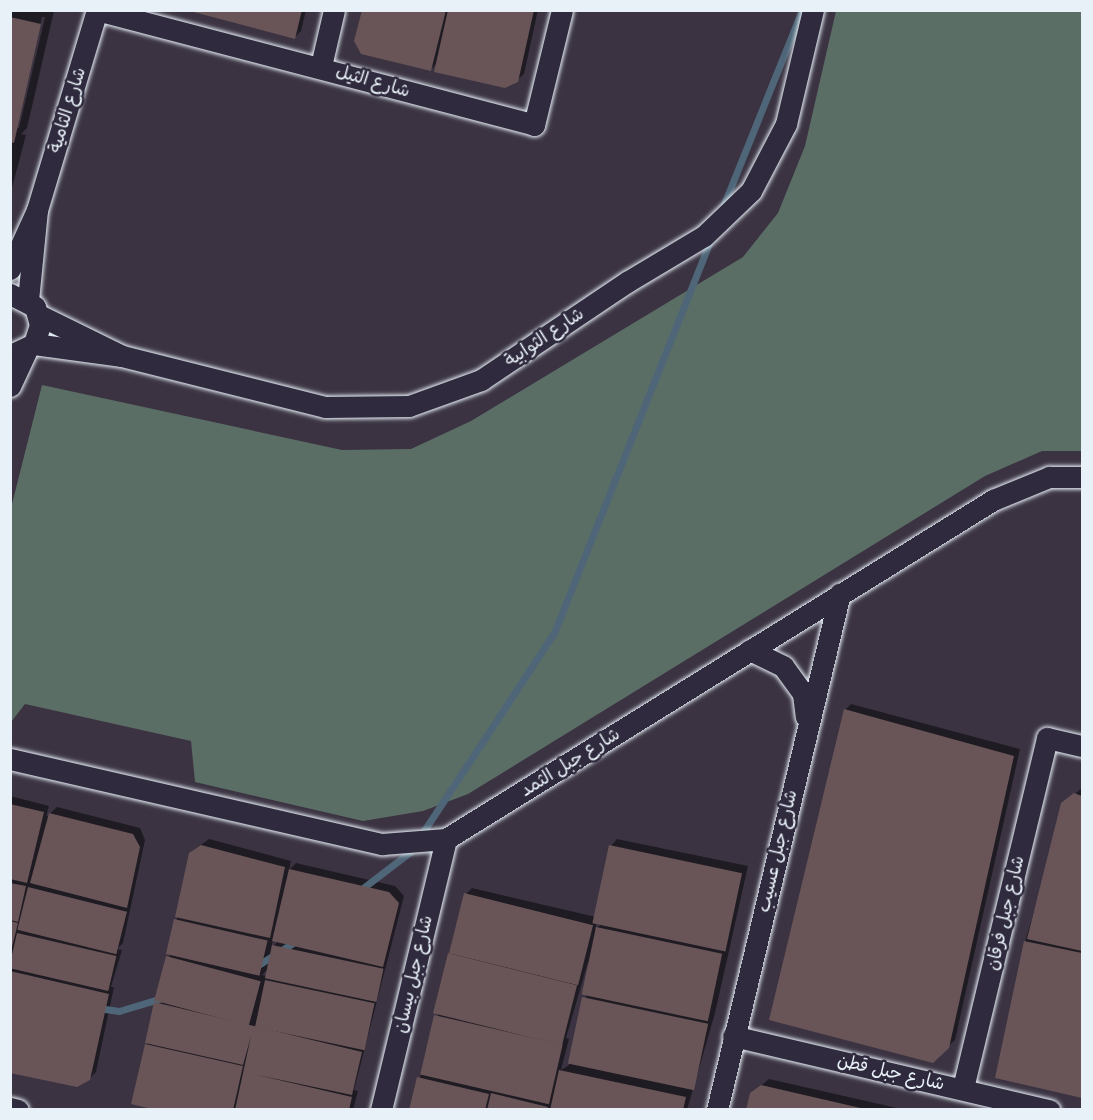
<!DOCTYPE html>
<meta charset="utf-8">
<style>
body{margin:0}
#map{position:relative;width:1093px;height:1120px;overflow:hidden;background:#3b3342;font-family:Delius,"Playpen Sans Arabic",sans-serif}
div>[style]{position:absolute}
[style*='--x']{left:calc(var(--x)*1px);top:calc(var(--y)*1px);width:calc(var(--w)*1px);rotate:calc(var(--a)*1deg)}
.green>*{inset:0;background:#5b6e66}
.shadow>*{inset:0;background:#0007}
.stream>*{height:7px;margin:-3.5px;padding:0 3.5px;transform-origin:3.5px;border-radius:3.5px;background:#4e6678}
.building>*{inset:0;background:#695557;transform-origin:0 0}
.roads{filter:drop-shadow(0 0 2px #e8f1f8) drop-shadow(0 0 2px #e8f1f8)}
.minor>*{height:21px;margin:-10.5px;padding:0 10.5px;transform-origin:10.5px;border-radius:10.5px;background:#2f2a3d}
span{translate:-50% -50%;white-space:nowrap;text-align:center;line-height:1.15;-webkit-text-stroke:5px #2f2a3d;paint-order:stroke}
.street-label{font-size:18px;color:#e8f1f8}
.frame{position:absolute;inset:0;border:12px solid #e8f1f8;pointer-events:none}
</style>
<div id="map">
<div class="green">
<i style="clip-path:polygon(836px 11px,1082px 11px,1082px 451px,1042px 451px,985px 476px,468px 794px,423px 811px,363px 821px,195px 782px,191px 741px,25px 704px,11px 722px,11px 508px,42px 385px,342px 450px,411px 449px,471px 421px,743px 257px,778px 213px,805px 146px)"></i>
</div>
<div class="shadow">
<i style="clip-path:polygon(evenodd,10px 10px,54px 11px,27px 128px,21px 134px,26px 135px,10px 195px,10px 10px,42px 17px,45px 17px,19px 128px,16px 128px,42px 17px)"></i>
<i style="clip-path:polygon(189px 10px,306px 10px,301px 31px,295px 37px)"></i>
<i style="clip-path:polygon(363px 10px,538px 10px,524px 74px,517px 80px,438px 62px,431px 69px)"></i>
<i style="clip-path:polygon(851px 704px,1020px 749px,955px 1040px,932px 1061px,845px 710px)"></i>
<i style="clip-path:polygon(1082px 788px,1082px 1097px,996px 1077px,1025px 942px,1066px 801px)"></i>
<i style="clip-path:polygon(10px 796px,49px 806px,46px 817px,57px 807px,140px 828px,145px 840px,123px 943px,117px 949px,122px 950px,111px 987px,114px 987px,96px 1072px,89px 1079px,10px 1071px)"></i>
<i style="clip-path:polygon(evenodd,209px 839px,291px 861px,289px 870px,296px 863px,395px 886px,404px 896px,354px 1090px,358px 1091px,353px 1110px,163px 1110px,133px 1102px,170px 954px,190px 853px,209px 839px,273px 940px,278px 941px,271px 949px,273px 940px,209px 839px,268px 969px,267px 976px,262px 975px,268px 969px)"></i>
<i style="clip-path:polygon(evenodd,617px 839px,748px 866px,715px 1013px,687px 1110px,411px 1110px,439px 1012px,466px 894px,472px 888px,596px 917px,611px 846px,617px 839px,597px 922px,602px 923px,595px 930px,597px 922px,617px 839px,588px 962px,587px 994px,569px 1065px,561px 1070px,569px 1039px,566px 1038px,588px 962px)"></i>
<i style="clip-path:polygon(769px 1079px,897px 1108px,748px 1110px,752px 1093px)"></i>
</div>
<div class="stream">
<i style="--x:722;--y:209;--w:214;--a:-68.1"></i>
<i style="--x:359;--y:891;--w:64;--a:-37.4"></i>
<i style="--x:410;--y:852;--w:262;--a:-56.7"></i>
<i style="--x:554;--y:633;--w:424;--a:-68.3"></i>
<i style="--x:255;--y:967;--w:49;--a:-32.4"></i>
<i style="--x:98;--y:1008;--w:21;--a:8"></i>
<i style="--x:119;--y:1011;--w:48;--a:-16.9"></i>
</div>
<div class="building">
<i style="clip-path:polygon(186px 10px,302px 10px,295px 39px)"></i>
<i style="clip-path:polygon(362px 10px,446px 10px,431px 71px,361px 54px,354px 41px)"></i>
<i style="clip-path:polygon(448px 10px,534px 10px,518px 82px,505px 88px,434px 72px)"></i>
<i style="clip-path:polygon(10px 17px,41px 24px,14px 143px,10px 142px)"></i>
<i style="clip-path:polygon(844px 709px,1014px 756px,949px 1048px,933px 1063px,769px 1020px)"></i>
<i style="clip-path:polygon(1074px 793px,1082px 796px,1082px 951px,1027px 939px,1061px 803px)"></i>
<i style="clip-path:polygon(10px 804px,44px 812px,27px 883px,10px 879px)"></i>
<i style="clip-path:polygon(49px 813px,133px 834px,140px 847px,127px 908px,30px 883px)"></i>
<i style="clip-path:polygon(201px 845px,285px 867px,270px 938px,175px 917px,189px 853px)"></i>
<i style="left:609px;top:845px;width:136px;height:80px;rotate:12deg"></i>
<i style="clip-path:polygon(289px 869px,389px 892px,399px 903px,383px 967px,272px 941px)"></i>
<i style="clip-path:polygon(10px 883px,26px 886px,18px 922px,10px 920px)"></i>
<i style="left:28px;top:887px;width:102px;height:44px;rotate:14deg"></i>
<i style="left:464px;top:893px;width:133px;height:62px;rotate:14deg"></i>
<i style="left:174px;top:919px;width:96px;height:36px;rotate:13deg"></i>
<i style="clip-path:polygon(10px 921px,18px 923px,11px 951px,10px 950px)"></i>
<i style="left:596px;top:927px;width:129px;height:69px;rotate:12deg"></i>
<i style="left:17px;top:933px;width:102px;height:36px;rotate:13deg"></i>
<i style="clip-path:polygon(1024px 941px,1082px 953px,1082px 1098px,995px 1078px)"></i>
<i style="left:272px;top:945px;width:114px;height:34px;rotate:12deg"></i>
<i style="left:448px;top:953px;width:133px;height:62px;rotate:14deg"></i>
<i style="left:166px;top:956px;width:98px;height:46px;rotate:15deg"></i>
<i style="clip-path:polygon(10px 971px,109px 994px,90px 1080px,77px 1087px,10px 1073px)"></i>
<i style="left:265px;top:980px;width:112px;height:48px;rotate:12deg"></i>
<i style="left:582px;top:997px;width:129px;height:68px;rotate:12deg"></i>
<i style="clip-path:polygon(154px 1002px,362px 1052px,352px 1095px,253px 1074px,352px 1097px,349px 1110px,235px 1110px,251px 1036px,243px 1065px,145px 1043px)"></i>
<i style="left:434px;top:1015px;width:132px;height:61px;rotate:13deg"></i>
<i style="clip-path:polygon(145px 1044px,243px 1066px,233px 1110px,156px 1110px,131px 1104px)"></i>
<i style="clip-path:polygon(559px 1070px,686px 1097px,683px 1110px,550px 1110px)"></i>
<i style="clip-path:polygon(417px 1077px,489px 1094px,485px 1110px,409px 1110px)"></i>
<i style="clip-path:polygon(761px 1085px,865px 1109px,865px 1110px,746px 1110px,750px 1093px)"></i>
<i style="clip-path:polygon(491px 1093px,548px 1107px,547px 1110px,487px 1110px)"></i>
</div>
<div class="roads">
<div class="minor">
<i style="--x:97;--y:10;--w:452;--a:14.7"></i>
<i style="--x:534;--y:125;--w:118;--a:-76.3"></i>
<i style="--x:321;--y:66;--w:57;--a:-76.9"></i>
<i style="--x:37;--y:210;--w:209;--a:-73.3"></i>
<i style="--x:10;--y:269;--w:65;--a:-65.4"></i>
<i style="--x:37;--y:210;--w:90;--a:95.7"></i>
<i style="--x:10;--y:294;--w:28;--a:27"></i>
<i style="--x:35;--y:307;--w:19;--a:74"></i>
<i style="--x:40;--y:325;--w:20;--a:108"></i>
<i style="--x:34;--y:344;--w:26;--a:155"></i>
<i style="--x:34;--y:344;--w:89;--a:7.8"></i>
<i style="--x:122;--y:356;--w:93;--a:-153.7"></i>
<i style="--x:122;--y:356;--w:209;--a:14.1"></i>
<i style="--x:325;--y:407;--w:84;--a:-0.7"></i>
<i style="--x:409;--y:406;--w:77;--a:-19.9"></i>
<i style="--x:481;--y:380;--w:176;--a:-33.9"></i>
<i style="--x:627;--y:282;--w:90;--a:-30.9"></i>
<i style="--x:704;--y:236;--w:65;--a:-43.8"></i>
<i style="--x:751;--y:191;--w:76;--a:-62.4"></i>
<i style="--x:786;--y:124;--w:117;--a:-76.7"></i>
<i style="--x:10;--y:386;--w:38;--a:-65"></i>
<i style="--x:750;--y:650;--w:37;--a:26"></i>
<i style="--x:783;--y:666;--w:34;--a:54"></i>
<i style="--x:803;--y:694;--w:23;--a:83"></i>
<i style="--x:10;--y:759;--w:382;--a:12.9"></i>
<i style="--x:382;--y:844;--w:64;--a:-4.5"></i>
<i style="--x:446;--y:839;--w:644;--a:-31.79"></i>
<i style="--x:993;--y:500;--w:61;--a:-22.3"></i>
<i style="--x:1049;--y:477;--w:33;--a:0"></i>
<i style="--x:733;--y:1036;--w:325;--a:13.2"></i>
<i style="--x:963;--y:1088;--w:360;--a:-76.5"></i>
<i style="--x:1047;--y:738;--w:36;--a:13"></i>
<i style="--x:10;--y:1108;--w:8;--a:14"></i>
<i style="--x:381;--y:1110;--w:279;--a:-76.5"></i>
<i style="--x:717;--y:1110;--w:531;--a:-76.62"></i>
</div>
</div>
<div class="street-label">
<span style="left:373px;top:81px;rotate:16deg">شارع الثيل</span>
<span style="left:67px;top:110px;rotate:-73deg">شارع الثامية</span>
<span style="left:544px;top:337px;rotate:-34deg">شارع الثوابية</span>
<span style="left:570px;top:762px;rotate:-32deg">شارع جبل الثمد</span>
<span style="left:777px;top:851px;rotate:-77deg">شارع جبل عسيب</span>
<span style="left:1005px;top:913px;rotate:-77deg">شارع جبل فرقان</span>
<span style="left:413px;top:974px;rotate:-77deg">شارع جبل بيسان</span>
<span style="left:891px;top:1072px;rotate:13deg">شارع جبل قطن</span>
</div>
<div class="frame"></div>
</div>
